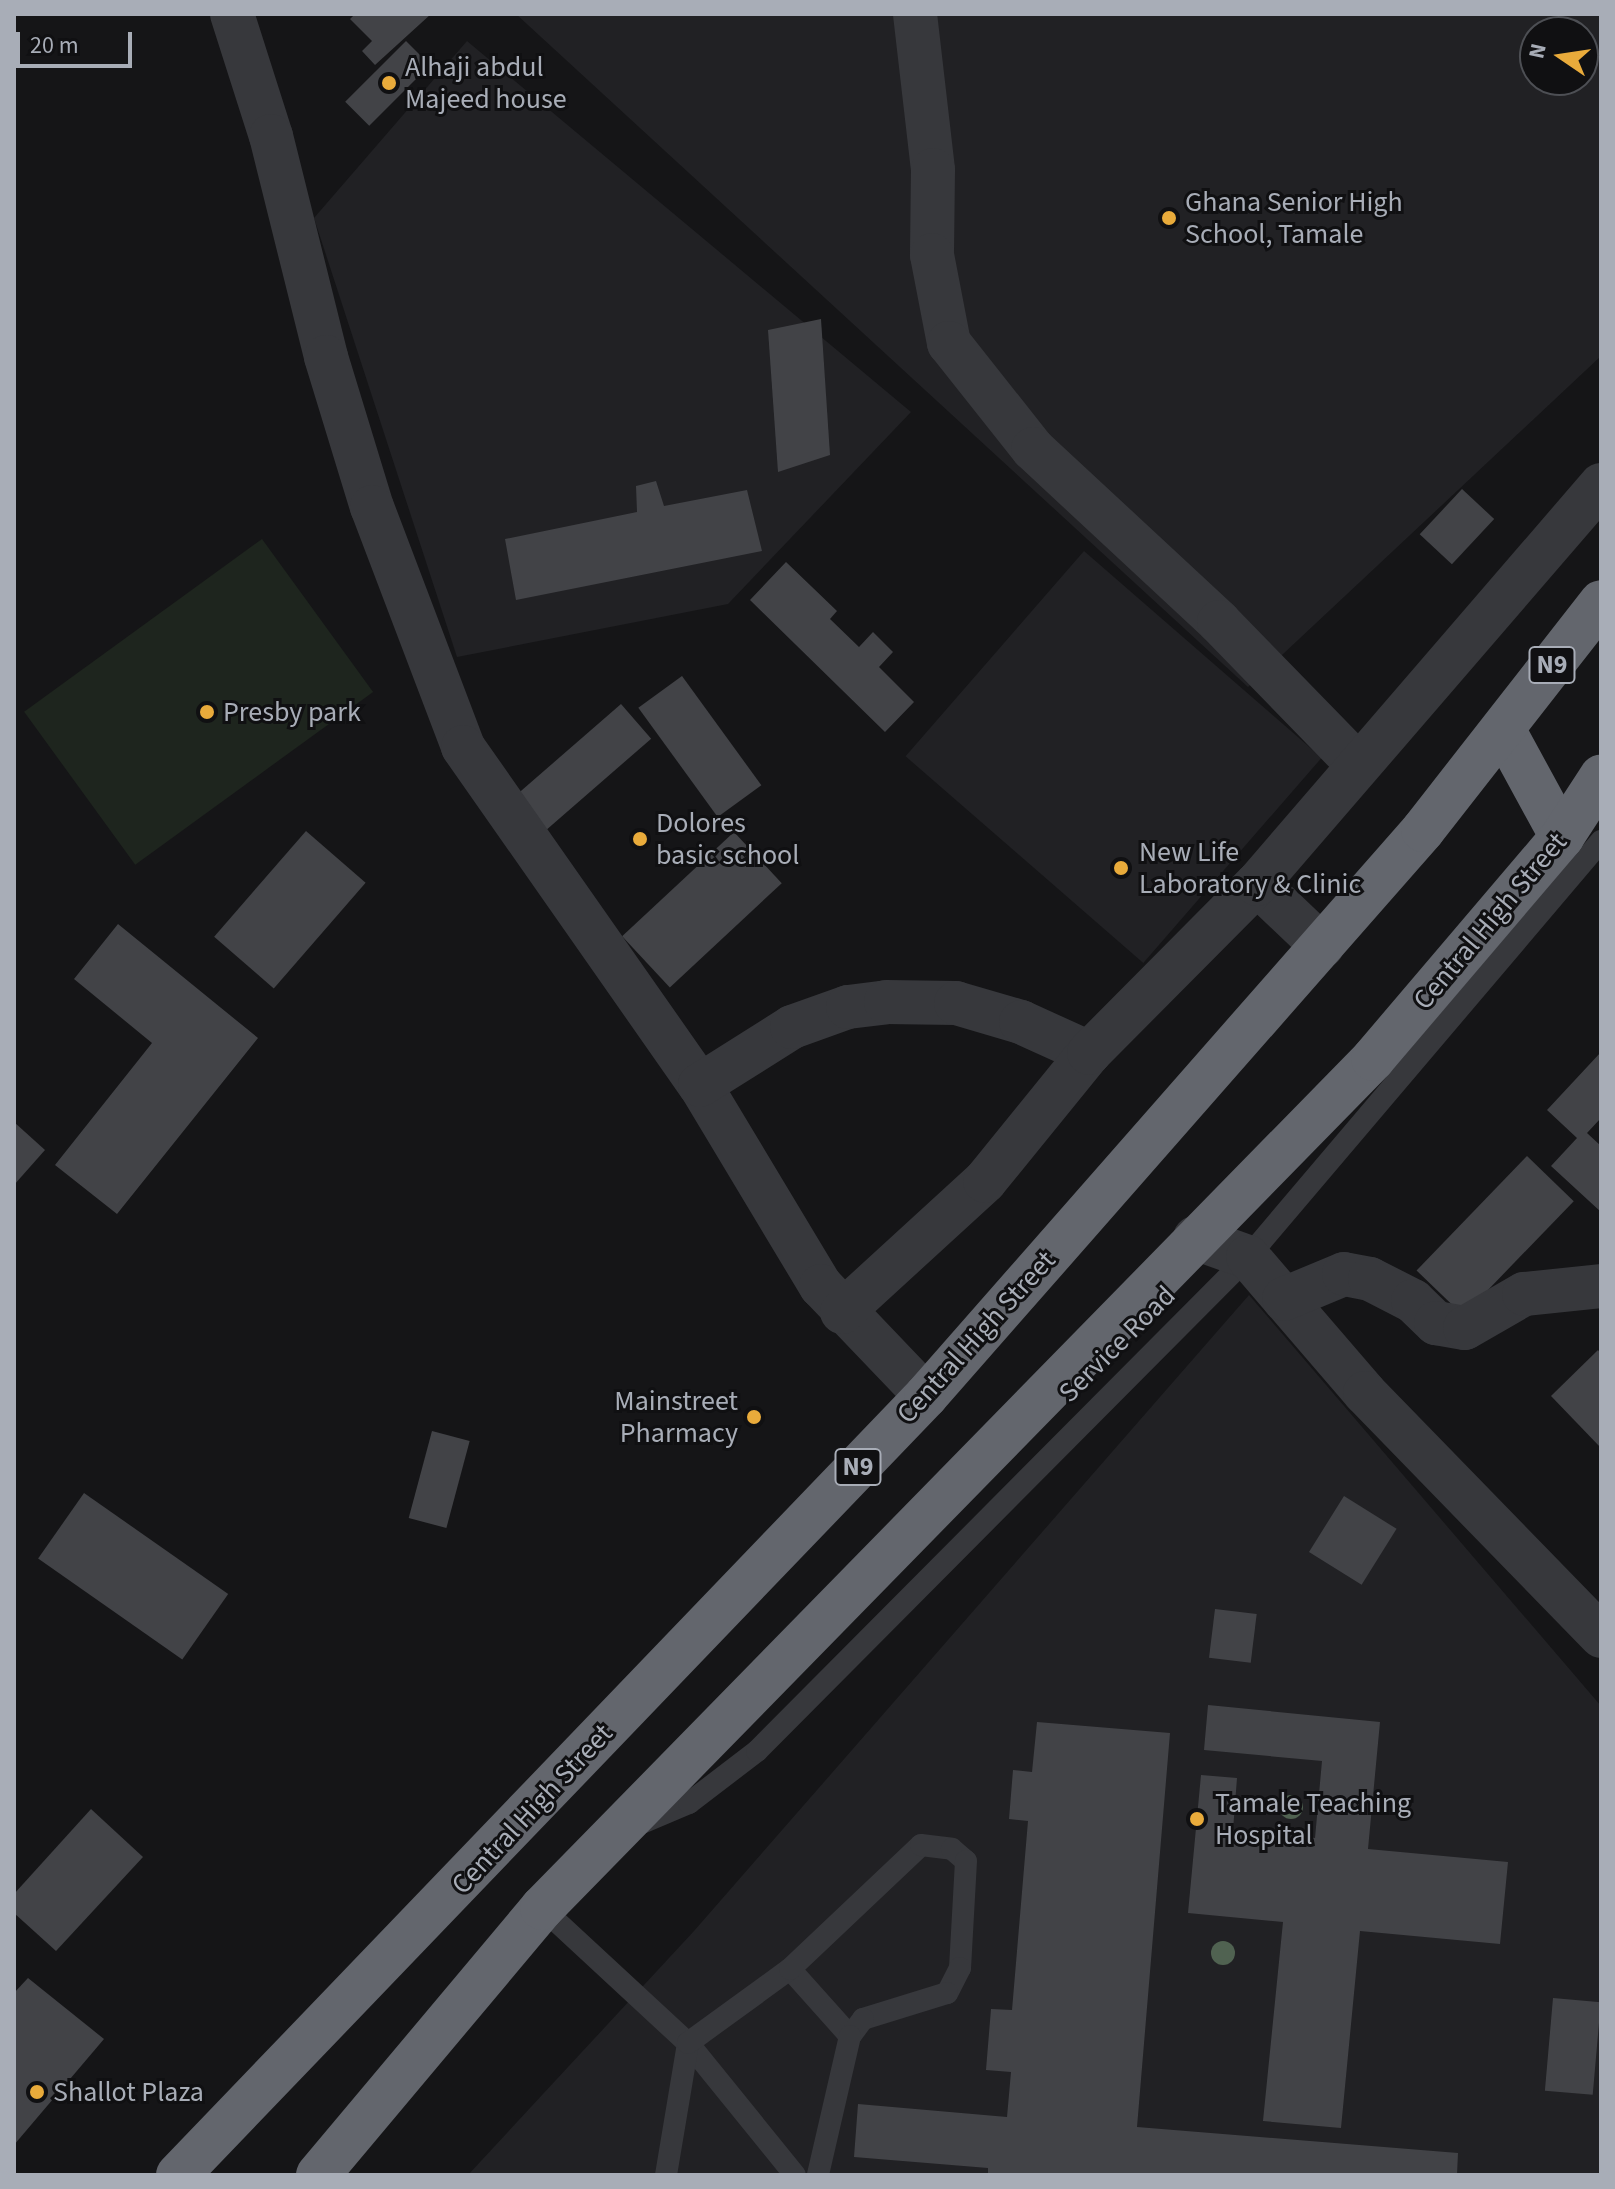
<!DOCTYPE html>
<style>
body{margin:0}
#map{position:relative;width:1615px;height:2189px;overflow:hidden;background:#151517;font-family:"Source Sans 3",sans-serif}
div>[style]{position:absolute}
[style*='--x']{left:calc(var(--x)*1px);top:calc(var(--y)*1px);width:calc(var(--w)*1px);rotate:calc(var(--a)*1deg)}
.built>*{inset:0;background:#212124;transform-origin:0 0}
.green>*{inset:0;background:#1e251e;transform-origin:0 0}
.building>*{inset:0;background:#424347;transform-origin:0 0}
.lane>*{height:22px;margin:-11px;padding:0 11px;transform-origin:11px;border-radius:11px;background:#37383c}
.street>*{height:44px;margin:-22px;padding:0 22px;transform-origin:22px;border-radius:22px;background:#37383c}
.highway>*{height:44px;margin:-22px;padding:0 22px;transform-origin:22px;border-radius:22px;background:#63666d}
.trees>*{width:24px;height:24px;margin:-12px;border-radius:50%;background:#506251}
.dots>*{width:22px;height:22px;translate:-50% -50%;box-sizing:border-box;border:4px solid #101012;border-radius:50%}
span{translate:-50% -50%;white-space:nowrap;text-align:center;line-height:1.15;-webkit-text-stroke:6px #101012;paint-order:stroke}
.shield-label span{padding:2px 6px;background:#101012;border:2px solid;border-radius:6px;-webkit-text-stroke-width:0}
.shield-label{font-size:26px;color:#a8adb7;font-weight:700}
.poi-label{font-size:28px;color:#a8adb7}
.left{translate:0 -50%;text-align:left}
.right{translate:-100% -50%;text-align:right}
.street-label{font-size:28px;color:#a8adb7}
.frame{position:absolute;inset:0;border:16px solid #a8adb7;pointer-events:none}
.north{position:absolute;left:1519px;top:16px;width:80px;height:80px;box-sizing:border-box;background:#101012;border:2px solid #4d4f54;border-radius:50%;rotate:283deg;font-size:22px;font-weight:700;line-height:32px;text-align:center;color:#a8adb7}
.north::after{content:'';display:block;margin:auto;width:28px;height:36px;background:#e9ab3b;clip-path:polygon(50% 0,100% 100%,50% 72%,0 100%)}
.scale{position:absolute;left:16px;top:32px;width:116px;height:36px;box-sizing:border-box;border:4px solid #a8adb7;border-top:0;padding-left:10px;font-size:24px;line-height:28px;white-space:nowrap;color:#a8adb7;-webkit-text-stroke:6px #101012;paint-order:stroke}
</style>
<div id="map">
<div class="built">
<i style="clip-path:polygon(evenodd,516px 14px,1601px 14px,1601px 356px,1248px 687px,516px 14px,1535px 32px,1583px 32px,1583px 80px,1535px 80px,1535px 32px)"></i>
<i style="clip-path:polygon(467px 41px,911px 412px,728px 604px,457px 657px,314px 218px)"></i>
<i style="left:1084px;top:551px;width:315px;height:272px;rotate:41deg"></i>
<i style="clip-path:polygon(1249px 1295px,1601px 1706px,1601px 2175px,468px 2175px,694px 1931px)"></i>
</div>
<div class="green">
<i style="left:262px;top:539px;width:189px;height:294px;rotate:54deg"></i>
</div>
<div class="building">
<i style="clip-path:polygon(355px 14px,431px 14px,375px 65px,362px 51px,372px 41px,350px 19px)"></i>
<i style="left:406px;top:41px;width:34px;height:86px;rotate:45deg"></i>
<i style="clip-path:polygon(821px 319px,830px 455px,778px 472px,768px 330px)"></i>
<i style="clip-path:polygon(656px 481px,664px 506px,747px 490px,762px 551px,516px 600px,505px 539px,637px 512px,636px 486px)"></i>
<i style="left:1462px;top:489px;width:44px;height:62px;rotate:43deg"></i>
<i style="clip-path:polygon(786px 562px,837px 611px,830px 619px,859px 647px,873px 632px,893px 652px,879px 667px,914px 702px,885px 732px,750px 600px)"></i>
<i style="left:682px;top:676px;width:135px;height:54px;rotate:54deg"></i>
<i style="left:621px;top:704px;width:46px;height:149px;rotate:49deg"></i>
<i style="left:306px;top:831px;width:79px;height:140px;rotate:41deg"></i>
<i style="left:734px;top:832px;width:70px;height:153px;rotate:47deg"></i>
<i style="clip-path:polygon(118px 924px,258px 1038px,117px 1214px,55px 1165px,152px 1043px,74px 979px)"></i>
<i style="clip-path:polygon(1601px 1052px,1601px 1118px,1587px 1133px,1601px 1146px,1601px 1212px,1551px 1166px,1577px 1138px,1547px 1110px)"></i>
<i style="clip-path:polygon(14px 1122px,45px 1150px,14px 1185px)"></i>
<i style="left:1527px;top:1156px;width:65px;height:159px;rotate:44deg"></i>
<i style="clip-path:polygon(1598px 1350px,1601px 1354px,1601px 1448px,1551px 1396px)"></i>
<i style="left:432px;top:1431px;width:39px;height:90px;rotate:15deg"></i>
<i style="left:84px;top:1493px;width:176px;height:80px;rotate:35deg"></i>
<i style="left:1344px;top:1496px;width:62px;height:66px;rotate:32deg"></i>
<i style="left:1215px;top:1609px;width:42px;height:49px;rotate:7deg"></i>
<i style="clip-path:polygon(1208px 1705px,1380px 1722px,1368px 1849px,1508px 1862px,1500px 1944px,1360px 1931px,1341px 2128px,1263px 2121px,1283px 1922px,1188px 1913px,1201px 1775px,1237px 1778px,1233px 1830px,1315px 1838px,1322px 1761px,1204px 1750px)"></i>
<i style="clip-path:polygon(1037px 1722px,1170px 1733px,1137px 2127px,1458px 2153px,1457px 2175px,988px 2175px,988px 2168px,854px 2157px,858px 2104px,1007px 2117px,1011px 2072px,986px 2070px,991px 2009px,1012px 2010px,1028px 1821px,1009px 1819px,1013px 1770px,1032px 1772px)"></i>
<i style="clip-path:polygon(91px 1809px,143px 1857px,56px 1951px,14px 1913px,14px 1894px)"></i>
<i style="clip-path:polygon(28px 1978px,104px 2039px,14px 2145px,14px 1993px)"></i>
<i style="left:1553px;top:1998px;width:48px;height:93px;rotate:5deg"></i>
</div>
<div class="lane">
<i style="--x:632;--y:1827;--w:62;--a:-22.8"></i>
<i style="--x:689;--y:1803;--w:86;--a:-37.4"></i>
<i style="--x:757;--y:1751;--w:697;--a:-45.17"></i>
<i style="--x:1248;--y:1257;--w:546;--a:-49.68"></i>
<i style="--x:542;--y:1908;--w:199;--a:42.8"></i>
<i style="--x:688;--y:2043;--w:170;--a:51"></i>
<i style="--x:790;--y:1969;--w:90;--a:48.2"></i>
<i style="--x:666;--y:2175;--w:134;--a:-80.5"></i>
<i style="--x:688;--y:2043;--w:126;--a:-36"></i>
<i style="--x:790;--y:1969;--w:180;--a:-43.4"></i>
<i style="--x:921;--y:1845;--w:31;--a:7"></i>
<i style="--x:952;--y:1849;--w:18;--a:41"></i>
<i style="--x:966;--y:1861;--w:107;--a:93.2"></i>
<i style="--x:960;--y:1968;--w:28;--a:117"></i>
<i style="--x:947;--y:1993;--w:88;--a:162.8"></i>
<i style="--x:863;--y:2019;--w:21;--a:127"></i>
<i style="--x:850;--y:2036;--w:143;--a:103"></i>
</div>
<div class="street">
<i style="--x:232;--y:14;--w:128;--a:72.3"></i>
<i style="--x:271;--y:136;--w:228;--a:76"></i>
<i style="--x:326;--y:357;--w:157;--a:73"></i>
<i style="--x:372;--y:507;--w:257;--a:69.2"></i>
<i style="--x:463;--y:747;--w:413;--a:55"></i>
<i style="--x:700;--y:1085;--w:235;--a:59"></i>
<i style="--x:821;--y:1286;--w:152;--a:46.3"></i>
<i style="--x:915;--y:14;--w:157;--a:83.4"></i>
<i style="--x:933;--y:170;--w:85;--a:90.7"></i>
<i style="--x:932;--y:255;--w:90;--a:79.1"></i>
<i style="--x:949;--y:343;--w:135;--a:51.6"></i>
<i style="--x:1033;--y:449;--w:254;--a:42.9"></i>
<i style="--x:1219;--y:622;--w:198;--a:45.8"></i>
<i style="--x:1257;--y:884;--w:90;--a:43.6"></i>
<i style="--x:700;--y:1085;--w:109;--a:-32.2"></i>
<i style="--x:792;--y:1027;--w:59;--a:-19.7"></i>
<i style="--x:848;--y:1007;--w:38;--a:-7"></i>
<i style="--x:886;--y:1002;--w:70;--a:0.8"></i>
<i style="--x:956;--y:1003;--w:68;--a:16.3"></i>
<i style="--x:1021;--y:1022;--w:75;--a:24.5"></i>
<i style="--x:1195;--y:1238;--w:56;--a:19.7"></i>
<i style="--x:1248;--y:1257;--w:179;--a:49.3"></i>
<i style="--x:1365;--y:1393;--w:339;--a:45.8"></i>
<i style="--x:1284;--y:1299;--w:65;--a:-22.6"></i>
<i style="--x:1344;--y:1274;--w:26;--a:11"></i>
<i style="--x:1370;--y:1279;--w:48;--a:27.1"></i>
<i style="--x:1413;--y:1301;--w:32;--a:44"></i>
<i style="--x:1436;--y:1323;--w:29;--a:10"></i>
<i style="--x:1465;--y:1328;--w:68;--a:-30"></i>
<i style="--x:1524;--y:1294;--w:77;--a:-5.9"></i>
<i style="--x:842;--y:1312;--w:194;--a:-42.5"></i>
<i style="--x:985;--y:1181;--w:165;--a:-50.9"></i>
<i style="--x:1089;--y:1053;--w:238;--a:-45.2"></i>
<i style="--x:1257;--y:884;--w:527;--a:-49.23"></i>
</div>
<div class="highway">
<i style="--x:1503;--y:729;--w:123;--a:61.4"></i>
<i style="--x:178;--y:2175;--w:1080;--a:-46.16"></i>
<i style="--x:926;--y:1396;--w:753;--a:-48.71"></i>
<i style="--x:1423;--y:830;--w:289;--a:-52"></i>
<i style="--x:318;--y:2175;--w:349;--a:-50"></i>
<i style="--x:542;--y:1908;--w:1188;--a:-45.61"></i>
<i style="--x:1373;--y:1059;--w:292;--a:-49.6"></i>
<i style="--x:1562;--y:837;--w:72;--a:-57"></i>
</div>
<div class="trees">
<i style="left:1291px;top:1807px"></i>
<i style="left:1223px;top:1953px"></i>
</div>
<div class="dots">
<i style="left:389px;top:83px;background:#e9ab3b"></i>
<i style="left:1169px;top:218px;background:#e9ab3b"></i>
<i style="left:207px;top:712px;background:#e9ab3b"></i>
<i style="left:640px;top:839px;background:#e9ab3b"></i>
<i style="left:1121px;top:868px;background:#e9ab3b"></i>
<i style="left:754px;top:1417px;background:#e9ab3b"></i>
<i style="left:1197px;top:1819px;background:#e9ab3b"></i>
<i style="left:37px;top:2092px;background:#e9ab3b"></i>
</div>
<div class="shield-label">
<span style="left:1552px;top:665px">N9</span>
<span style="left:858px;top:1467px">N9</span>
</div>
<div class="poi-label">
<span class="left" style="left:405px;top:83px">Alhaji abdul<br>Majeed house</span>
<span class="left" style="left:1185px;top:218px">Ghana Senior High<br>School, Tamale</span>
<span class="left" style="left:223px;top:712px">Presby park</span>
<span class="left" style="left:656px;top:839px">Dolores<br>basic school</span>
<span class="left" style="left:1139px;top:868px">New Life<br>Laboratory &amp; Clinic</span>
<span class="right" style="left:738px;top:1417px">Mainstreet<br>Pharmacy</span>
<span class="left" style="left:1215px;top:1819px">Tamale Teaching<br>Hospital</span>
<span class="left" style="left:53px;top:2092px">Shallot Plaza</span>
</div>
<div class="street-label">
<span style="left:1490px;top:921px;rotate:-50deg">Central High Street</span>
<span style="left:976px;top:1337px;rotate:-48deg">Central High Street</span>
<span style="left:1117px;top:1344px;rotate:-45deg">Service Road</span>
<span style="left:532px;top:1809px;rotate:-47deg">Central High Street</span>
</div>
<div class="frame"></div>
<div class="north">N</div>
<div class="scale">20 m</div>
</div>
